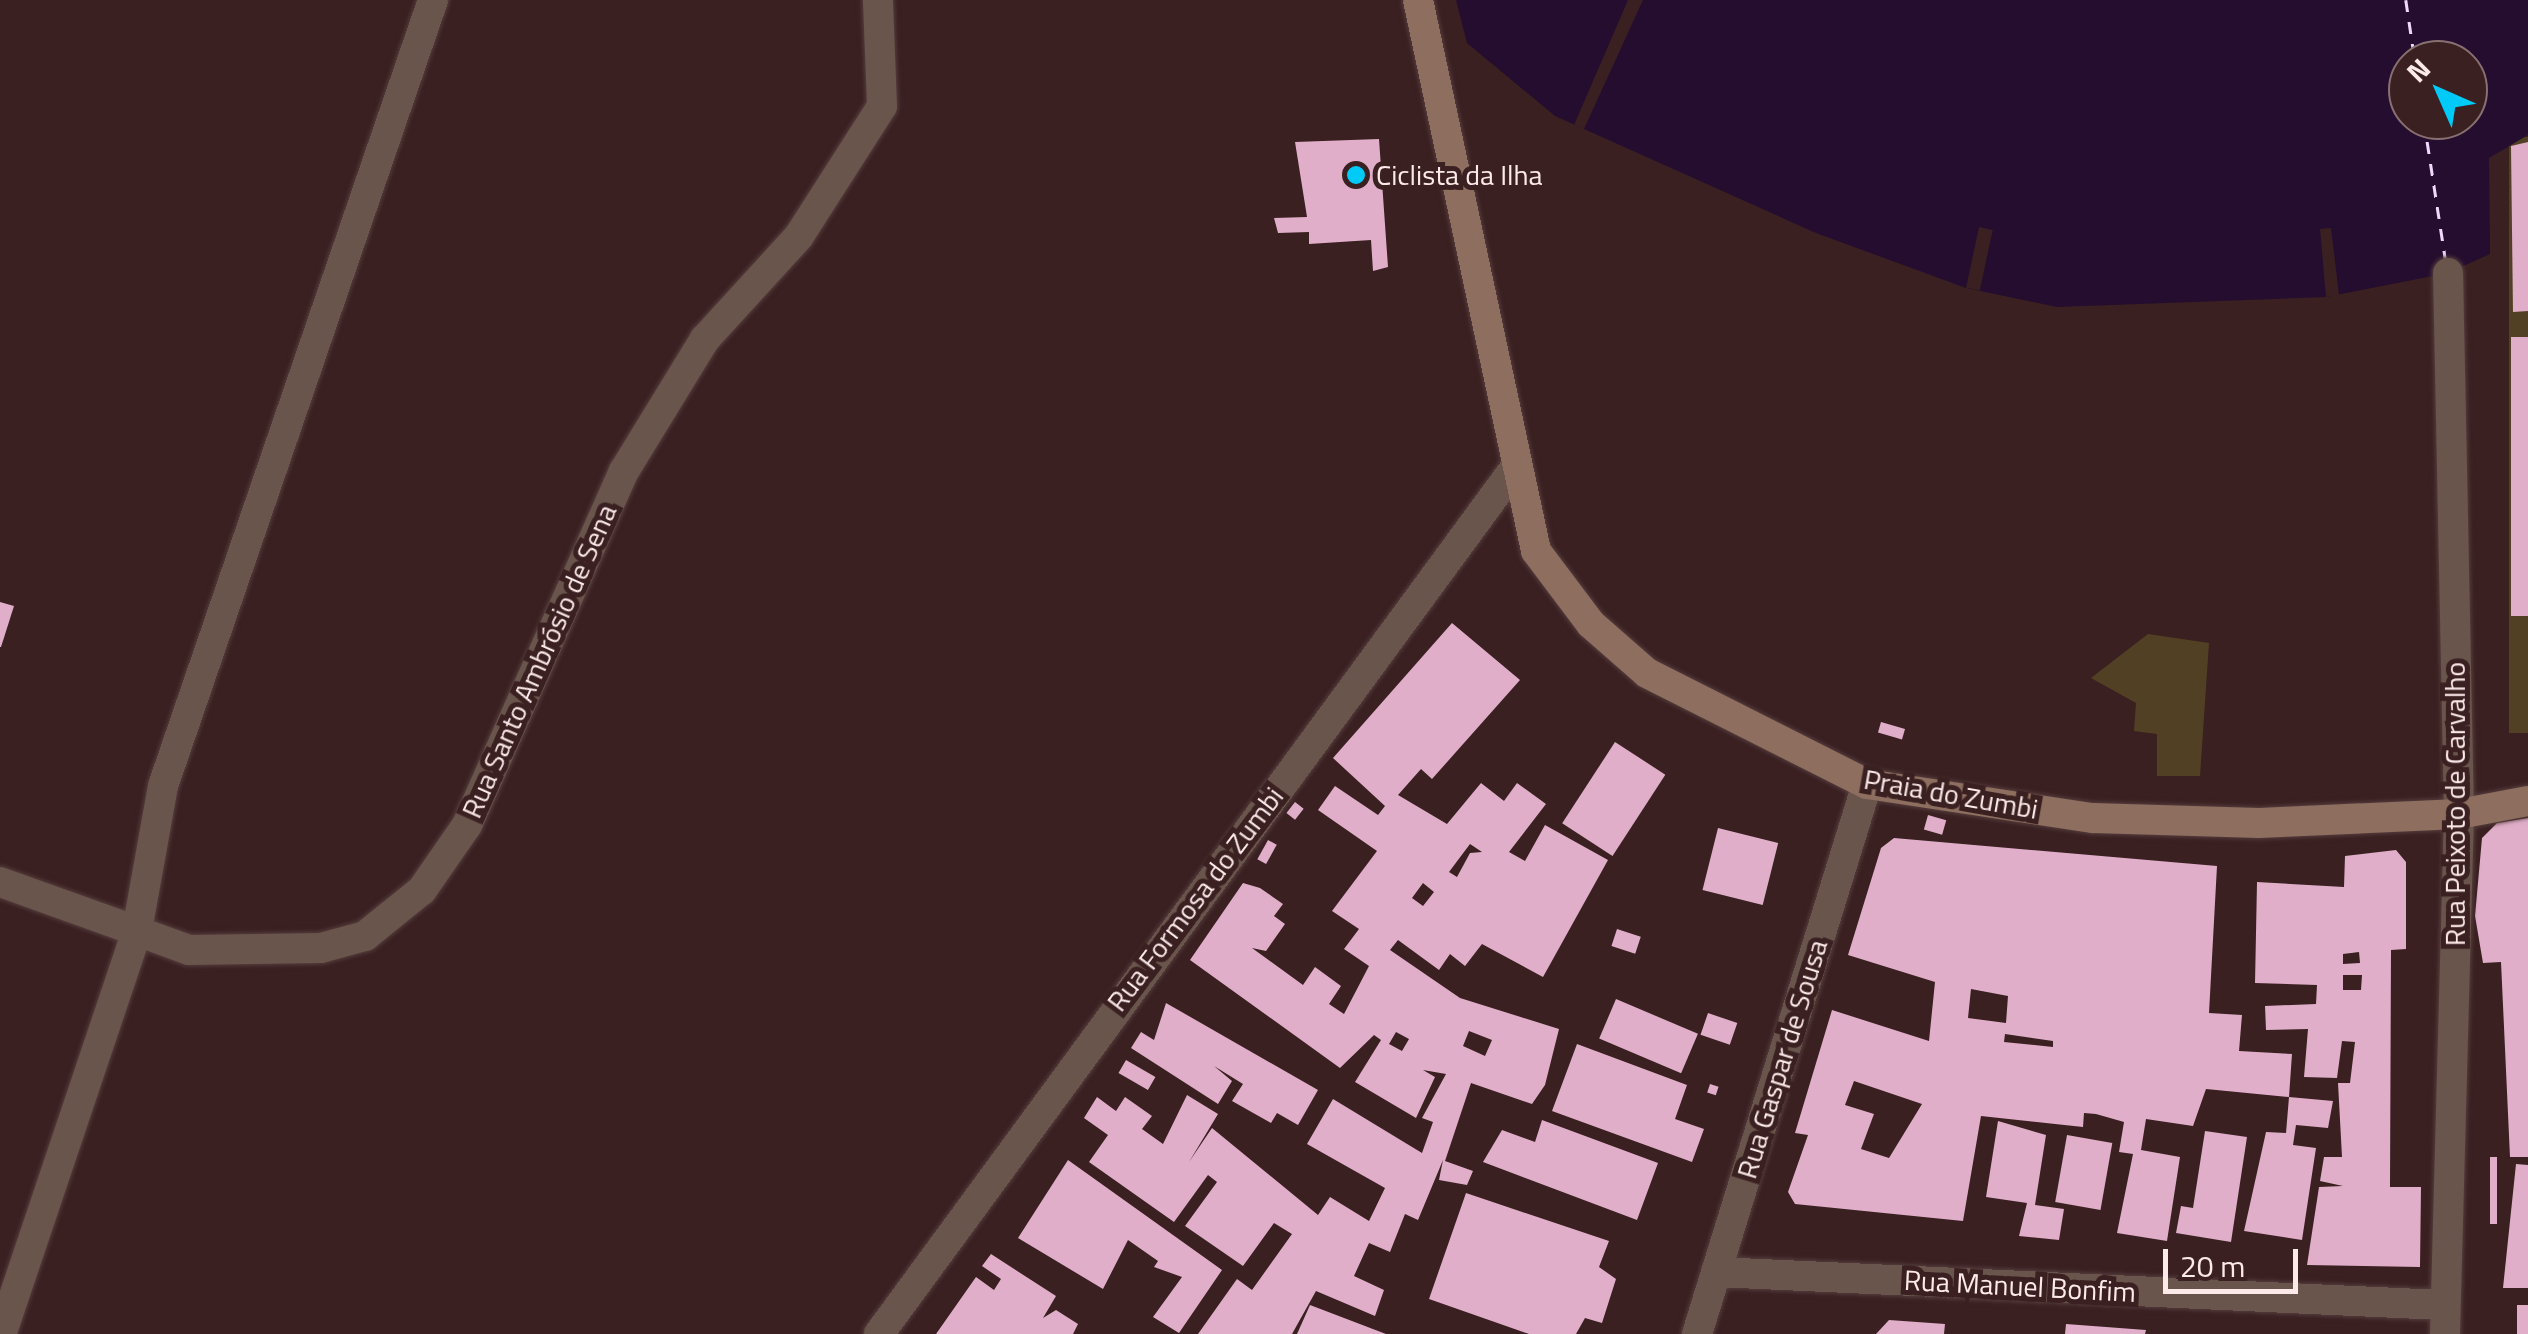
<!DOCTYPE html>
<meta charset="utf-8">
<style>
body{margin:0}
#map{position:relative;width:2528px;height:1334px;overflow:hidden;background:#3a2021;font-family:"Titillium Web",sans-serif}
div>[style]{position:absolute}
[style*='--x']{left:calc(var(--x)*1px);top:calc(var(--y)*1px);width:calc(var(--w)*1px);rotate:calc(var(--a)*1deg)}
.green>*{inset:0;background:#524024;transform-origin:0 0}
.water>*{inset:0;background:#240d2e}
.pier>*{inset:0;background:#3a2021;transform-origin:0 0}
.ferry>*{height:2.5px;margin-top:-1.25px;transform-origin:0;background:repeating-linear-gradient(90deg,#f1d7fe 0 12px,transparent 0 22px)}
.building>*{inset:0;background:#e0aec9;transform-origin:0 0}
.roads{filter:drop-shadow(0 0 2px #553c3d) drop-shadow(0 0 2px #553c3d)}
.street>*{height:30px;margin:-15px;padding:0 15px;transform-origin:15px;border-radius:15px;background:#69554c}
.secondary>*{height:30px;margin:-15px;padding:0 15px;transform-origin:15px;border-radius:15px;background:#8d6e5f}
.dots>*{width:28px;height:28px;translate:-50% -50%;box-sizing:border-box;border:5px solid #3a2021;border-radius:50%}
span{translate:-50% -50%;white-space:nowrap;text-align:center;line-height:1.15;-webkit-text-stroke:10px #3a2021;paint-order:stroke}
.poi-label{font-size:28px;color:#fce9e9}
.left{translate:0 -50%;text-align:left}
.street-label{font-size:28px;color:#fce9e9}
.north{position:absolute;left:2388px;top:40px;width:100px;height:100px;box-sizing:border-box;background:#3a2021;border:2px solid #887071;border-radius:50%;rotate:315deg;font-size:28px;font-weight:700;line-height:40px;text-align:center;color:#fce9e9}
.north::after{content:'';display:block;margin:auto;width:35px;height:45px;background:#00cbf8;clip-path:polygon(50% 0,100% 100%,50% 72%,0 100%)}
.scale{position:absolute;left:2163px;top:1249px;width:135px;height:45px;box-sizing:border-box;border:5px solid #fce9e9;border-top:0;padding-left:12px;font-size:30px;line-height:35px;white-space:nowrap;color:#fce9e9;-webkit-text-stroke:8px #3a2021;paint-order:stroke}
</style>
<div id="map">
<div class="green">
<i style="left:2528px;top:137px;width:596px;height:19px;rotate:90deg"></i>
<i style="clip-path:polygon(2148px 634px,2209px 643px,2200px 776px,2157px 776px,2157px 734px,2134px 731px,2136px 703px,2091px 678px)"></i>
</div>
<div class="water">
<i style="clip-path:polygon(evenodd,1456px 0,2528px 0,2528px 135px,2489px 158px,2490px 254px,2448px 273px,2326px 297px,2057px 307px,1966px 288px,1816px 233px,1555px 116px,1467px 43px,1456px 0,2408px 60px,2468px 60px,2468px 120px,2408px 120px,2408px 60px)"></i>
</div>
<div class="pier">
<i style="clip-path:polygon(1628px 0,1643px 0,1584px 129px,1574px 125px)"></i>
<i style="left:1979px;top:227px;width:14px;height:62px;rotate:12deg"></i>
<i style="clip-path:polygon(2331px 228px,2339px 295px,2326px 297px,2320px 229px)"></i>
</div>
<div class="ferry">
<i style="--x:2406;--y:0;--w:61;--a:81.5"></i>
<i style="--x:2424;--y:120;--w:144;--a:81.2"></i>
</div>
<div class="building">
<i style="clip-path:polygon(1379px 139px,1388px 267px,1373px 271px,1371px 240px,1309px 244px,1309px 232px,1278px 233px,1274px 218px,1307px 217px,1295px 142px)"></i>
<i style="clip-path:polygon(2528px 142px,2528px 311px,2513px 312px,2511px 146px)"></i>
<i style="left:2528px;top:337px;width:279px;height:17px;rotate:90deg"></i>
<i style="clip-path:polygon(0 602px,14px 606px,1px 647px,0 647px)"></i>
<i style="clip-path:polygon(evenodd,1452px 623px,1520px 680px,1432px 779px,1421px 769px,1398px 795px,1447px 824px,1481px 783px,1504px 801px,1517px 783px,1546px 804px,1509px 852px,1525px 861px,1545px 825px,1608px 860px,1543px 977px,1482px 944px,1465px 966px,1450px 954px,1439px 970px,1398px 940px,1390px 950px,1460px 998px,1559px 1029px,1545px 1085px,1532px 1104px,1471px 1083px,1445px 1161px,1473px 1171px,1467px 1185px,1439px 1180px,1443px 1160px,1418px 1220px,1405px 1214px,1390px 1252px,1369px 1243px,1354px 1276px,1384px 1290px,1375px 1316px,1316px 1291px,1292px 1334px,1198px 1334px,1237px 1279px,1252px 1290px,1292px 1234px,1274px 1223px,1243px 1266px,1185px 1226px,1217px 1182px,1208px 1175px,1174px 1222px,1089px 1162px,1108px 1135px,1084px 1118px,1097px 1097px,1116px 1111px,1125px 1097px,1152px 1116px,1142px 1129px,1163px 1144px,1187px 1095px,1218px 1114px,1189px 1162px,1212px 1128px,1318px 1215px,1330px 1197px,1369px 1221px,1385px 1188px,1307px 1144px,1333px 1099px,1422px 1153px,1433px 1122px,1422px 1118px,1446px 1074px,1423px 1070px,1435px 1077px,1416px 1118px,1355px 1082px,1381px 1040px,1374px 1035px,1340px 1068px,1190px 960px,1243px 883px,1260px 888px,1283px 904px,1274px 916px,1285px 924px,1266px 951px,1252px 948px,1303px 985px,1315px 967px,1341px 986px,1329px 1004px,1344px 1014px,1369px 966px,1344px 949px,1359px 929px,1332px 911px,1377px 851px,1318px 810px,1335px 786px,1378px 815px,1385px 806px,1333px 758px,1452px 623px,1470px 844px,1482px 852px,1470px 853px,1457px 877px,1449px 872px,1470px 844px,1452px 623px,1423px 883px,1434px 892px,1423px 906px,1412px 898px,1423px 883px,1452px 623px,1469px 1031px,1492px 1040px,1485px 1056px,1463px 1046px,1469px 1031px,1452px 623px,1396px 1032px,1409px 1039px,1402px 1051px,1389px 1044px,1396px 1032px)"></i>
<i style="left:1881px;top:722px;width:25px;height:11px;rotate:16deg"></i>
<i style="left:1615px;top:742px;width:60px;height:97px;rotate:33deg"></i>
<i style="left:1295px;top:802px;width:11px;height:14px;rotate:38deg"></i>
<i style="left:1928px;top:815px;width:19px;height:15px;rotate:16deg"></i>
<i style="clip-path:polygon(2528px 818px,2528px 1157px,2510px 1157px,2501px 962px,2483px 963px,2475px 916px,2482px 838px,2497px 823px)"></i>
<i style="left:1718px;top:828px;width:62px;height:64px;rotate:14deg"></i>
<i style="clip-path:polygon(evenodd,1894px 838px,2217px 866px,2209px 1013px,2242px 1015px,2239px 1051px,2292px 1054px,2289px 1097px,2333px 1101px,2328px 1128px,2296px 1125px,2293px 1145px,2316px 1148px,2302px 1240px,2244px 1231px,2266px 1132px,2286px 1133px,2289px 1097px,2206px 1089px,2193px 1126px,2146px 1119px,2141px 1150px,2180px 1157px,2167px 1241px,2117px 1233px,2133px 1154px,2119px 1152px,2124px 1122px,2096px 1114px,2084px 1113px,2083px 1127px,1981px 1116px,1963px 1221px,1795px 1204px,1788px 1192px,1808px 1135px,1795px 1133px,1832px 1010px,1929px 1041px,1935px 982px,1848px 955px,1881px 848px,1894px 838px,1971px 989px,2008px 996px,2006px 1023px,1968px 1018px,1971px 989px,1894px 838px,2005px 1034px,2053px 1041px,2053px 1047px,2004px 1042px,2005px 1034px,1894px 838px,1854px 1081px,1922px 1104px,1889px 1158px,1861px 1149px,1874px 1114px,1845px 1105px,1854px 1081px)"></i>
<i style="left:1268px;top:840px;width:10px;height:22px;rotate:29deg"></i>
<i style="clip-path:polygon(evenodd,2396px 850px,2406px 862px,2406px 949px,2391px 950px,2390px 1187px,2421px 1187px,2420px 1267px,2307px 1265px,2319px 1187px,2343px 1186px,2320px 1181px,2324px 1157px,2342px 1157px,2338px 1083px,2350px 1083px,2355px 1042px,2342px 1041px,2337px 1078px,2304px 1077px,2308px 1029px,2266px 1030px,2265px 1006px,2316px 1004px,2317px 985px,2255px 983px,2257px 882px,2344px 887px,2345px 856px,2396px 850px,2359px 952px,2360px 963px,2343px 964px,2343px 954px,2359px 952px,2396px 850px,2343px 975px,2362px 975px,2361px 990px,2343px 990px,2343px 975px)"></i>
<i style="left:1617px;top:929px;width:25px;height:18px;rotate:18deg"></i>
<i style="left:1616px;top:999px;width:89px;height:43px;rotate:23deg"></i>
<i style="clip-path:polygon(1166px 1003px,1318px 1090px,1298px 1125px,1277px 1113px,1271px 1123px,1232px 1101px,1243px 1084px,1214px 1066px,1232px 1081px,1218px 1104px,1131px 1048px,1141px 1032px,1154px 1040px)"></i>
<i style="left:1708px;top:1013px;width:31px;height:23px;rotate:19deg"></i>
<i style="clip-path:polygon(1577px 1044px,1687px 1085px,1675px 1119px,1704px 1129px,1692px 1162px,1552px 1111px)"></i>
<i style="left:1126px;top:1060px;width:34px;height:15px;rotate:30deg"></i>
<i style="left:1710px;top:1084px;width:9px;height:9px;rotate:18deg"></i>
<i style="clip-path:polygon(1542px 1120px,1658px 1163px,1637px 1220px,1483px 1162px,1502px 1130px,1535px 1142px)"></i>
<i style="clip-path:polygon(1998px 1121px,2046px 1135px,2035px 1205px,2064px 1209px,2059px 1240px,2019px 1236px,2027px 1203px,1986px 1197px)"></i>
<i style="clip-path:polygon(2205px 1131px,2247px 1137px,2231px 1242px,2176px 1233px,2181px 1206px,2193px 1208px)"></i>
<i style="left:2067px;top:1135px;width:46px;height:68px;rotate:10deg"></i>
<i style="left:2490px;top:1157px;width:7px;height:67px"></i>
<i style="clip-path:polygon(1068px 1160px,1222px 1270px,1179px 1333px,1153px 1317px,1182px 1277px,1154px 1267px,1158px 1261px,1128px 1240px,1103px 1289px,1018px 1238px)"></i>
<i style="clip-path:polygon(2516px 1164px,2528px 1165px,2528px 1288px,2503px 1288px)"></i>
<i style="clip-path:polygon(1466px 1193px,1609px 1241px,1599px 1267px,1616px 1279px,1602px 1323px,1585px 1318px,1576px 1334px,1529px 1334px,1429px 1299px)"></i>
<i style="clip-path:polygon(991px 1254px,1056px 1296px,1043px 1318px,1056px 1310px,1078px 1324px,1073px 1334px,936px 1334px,976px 1277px,994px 1290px,1001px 1279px,982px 1266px)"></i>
<i style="clip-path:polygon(1310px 1305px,1386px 1334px,1297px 1334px)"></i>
<i style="left:2517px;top:1305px;width:11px;height:29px"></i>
<i style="clip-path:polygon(1889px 1320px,1945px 1324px,1944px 1334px,1876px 1334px)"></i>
<i style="clip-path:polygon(2066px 1324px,2146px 1330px,2145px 1334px,2065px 1334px)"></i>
</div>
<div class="roads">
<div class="street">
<i style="--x:433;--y:0;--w:831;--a:108.96"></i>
<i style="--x:163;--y:786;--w:147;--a:100.2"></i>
<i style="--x:137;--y:931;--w:55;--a:20.1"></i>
<i style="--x:189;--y:950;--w:132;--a:-0.9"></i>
<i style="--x:321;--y:948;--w:46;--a:-15.3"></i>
<i style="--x:365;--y:936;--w:73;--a:-38.9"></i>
<i style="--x:422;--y:890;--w:79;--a:-55.3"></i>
<i style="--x:467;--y:825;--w:387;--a:-66.1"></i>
<i style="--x:624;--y:471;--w:155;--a:-58.5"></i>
<i style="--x:705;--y:339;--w:139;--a:-47.6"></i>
<i style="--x:799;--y:236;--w:154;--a:-57.4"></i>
<i style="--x:882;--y:106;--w:106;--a:-92.2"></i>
<i style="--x:0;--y:882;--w:145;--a:19.7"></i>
<i style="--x:137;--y:931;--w:425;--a:108.6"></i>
<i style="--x:1716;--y:1272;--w:729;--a:2.6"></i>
<i style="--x:879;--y:1334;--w:1074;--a:-53.71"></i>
<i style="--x:1697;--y:1334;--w:576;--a:-72.82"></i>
<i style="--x:2445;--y:1334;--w:520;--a:-88.46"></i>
<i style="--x:2459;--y:814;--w:541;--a:-91.16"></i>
</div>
<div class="secondary">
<i style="--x:1418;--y:0;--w:563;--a:77.91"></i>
<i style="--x:1536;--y:551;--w:91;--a:53"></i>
<i style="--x:1591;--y:624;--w:74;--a:41.2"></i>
<i style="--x:1647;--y:673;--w:246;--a:26.8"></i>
<i style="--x:1867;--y:784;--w:229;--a:8.6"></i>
<i style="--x:2093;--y:818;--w:166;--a:1.7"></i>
<i style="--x:2259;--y:823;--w:200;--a:-2.6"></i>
<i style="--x:2459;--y:814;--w:70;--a:-10.7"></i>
</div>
</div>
<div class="dots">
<i style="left:1356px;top:175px;background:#00cbf8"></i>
</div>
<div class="poi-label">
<span class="left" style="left:1376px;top:175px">Ciclista da Ilha</span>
</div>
<div class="street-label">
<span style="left:539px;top:661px;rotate:-66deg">Rua Santo Ambrósio de Sena</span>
<span style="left:1951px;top:794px;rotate:10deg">Praia do Zumbi</span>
<span style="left:2455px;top:804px;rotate:-90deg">Rua Peixoto de Carvalho</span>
<span style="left:1195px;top:899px;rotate:-53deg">Rua Formosa do Zumbi</span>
<span style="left:1782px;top:1059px;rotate:-73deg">Rua Gaspar de Sousa</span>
<span style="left:2020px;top:1286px;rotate:3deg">Rua Manuel Bonfim</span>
</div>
<div class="north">N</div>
<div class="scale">20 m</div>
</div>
